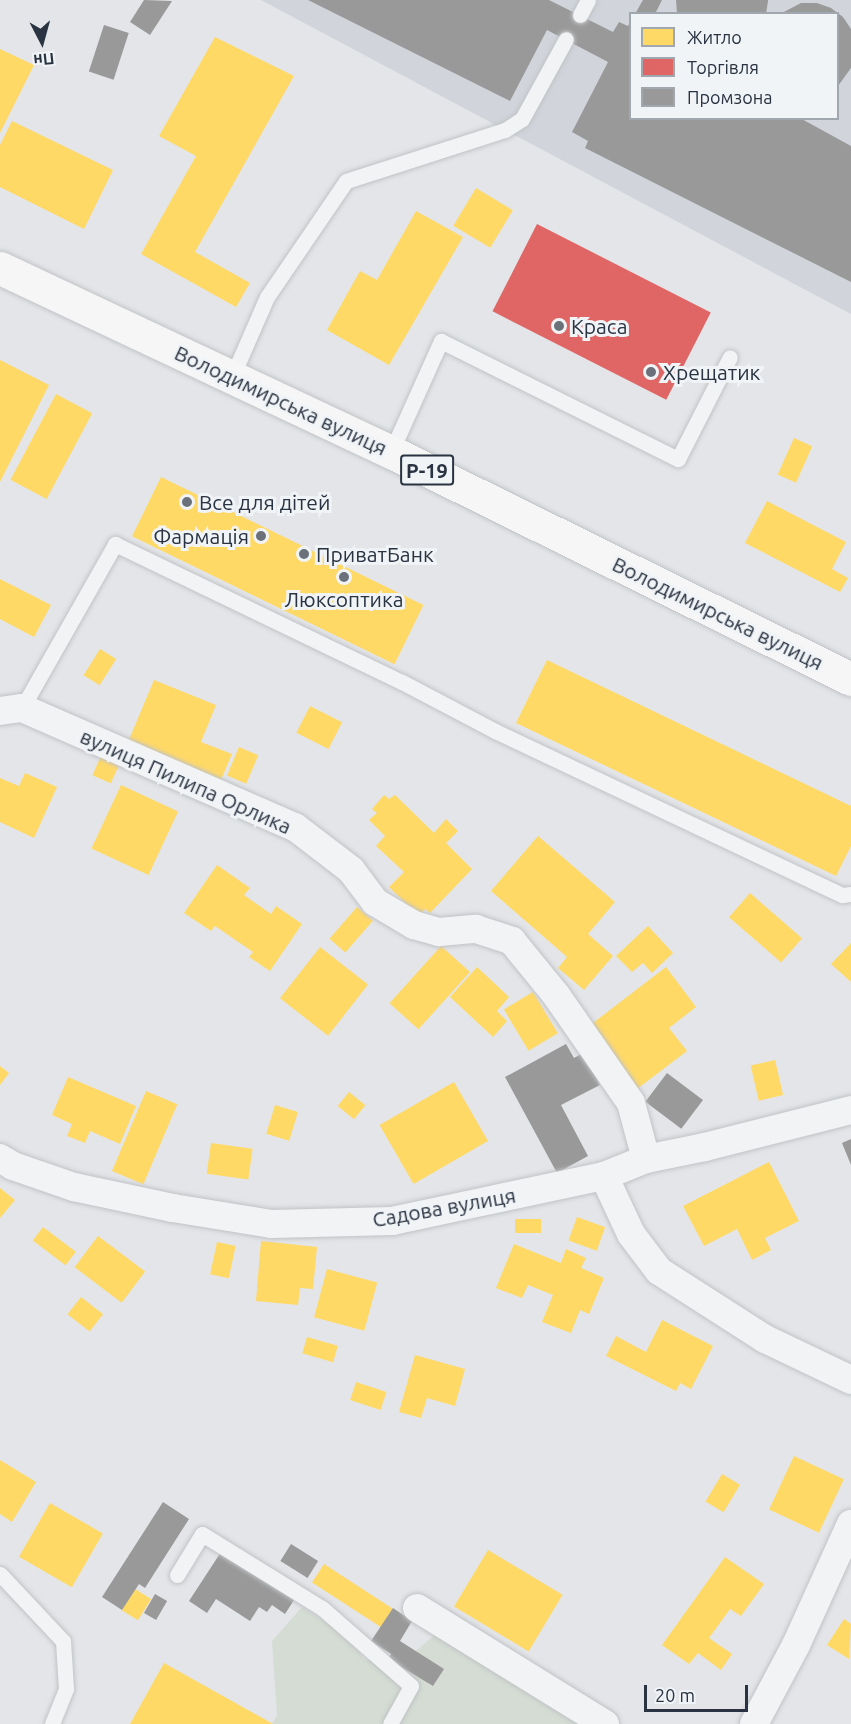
<!DOCTYPE html>
<meta charset="utf-8">
<style>
body{margin:0}
#map{position:relative;width:851px;height:1724px;overflow:hidden;background:#e3e5e8;font-family:Ubuntu,sans-serif}
div>[style]{position:absolute}
[style*='--x']{left:calc(var(--x)*1px);top:calc(var(--y)*1px);width:calc(var(--w)*1px);rotate:calc(var(--a)*1deg)}
.built>*{inset:0;background:#d1d5db}
.green>*{inset:0;background:#d4dcd3}
.homes>*{inset:0;background:#ffd966;transform-origin:0 0}
.shops>*{inset:0;background:#e06666;transform-origin:0 0}
.industry>*{inset:0;background:#999;transform-origin:0 0}
.roads{filter:drop-shadow(0 0 2px #c1c3c6) drop-shadow(0 0 2px #c1c3c6)}
.service>*{height:15px;margin:-7.5px;padding:0 7.5px;transform-origin:7.5px;border-radius:7.5px;background:#f2f3f5}
.minor>*{height:28px;margin:-14px;padding:0 14px;transform-origin:14px;border-radius:14px;background:#f2f3f5}
.primary>*{height:33px;margin:-16.5px;padding:0 16.5px;transform-origin:16.5px;border-radius:16.5px;background:#f6f6f7}
.dots>*{width:16px;height:16px;translate:-50% -50%;box-sizing:border-box;border:3px solid #f1f4f7;border-radius:50%}
span{translate:-50% -50%;white-space:nowrap;text-align:center;line-height:1.15;-webkit-text-stroke:6px #f1f4f7;paint-order:stroke}
.shield-label span{padding:2px 4px;background:#f1f4f7;border:2px solid;border-radius:4px;-webkit-text-stroke-width:0}
.shield-label{font-size:20px;color:#293341;font-weight:700}
.poi-label{font-size:21px;color:#293341}
.left{translate:0 -50%;text-align:left}
.right{translate:-100% -50%;text-align:right}
.street-label{font-size:21px;color:#293341}
.legend{position:absolute;left:629px;top:12px;width:210px;height:108px;box-sizing:border-box;background:#f1f4f7;border:2px solid #a1a7ae;margin:0;padding:8px 10px;list-style:none;font-size:18px;color:#293341}
.legend li{display:flex;align-items:center;gap:12px;height:30px}
.legend b{width:30px;border:2px solid #a1a7ae}
.north{position:absolute;left:12px;top:12px;width:60px;height:60px;-webkit-text-stroke:4px #f1f4f7;paint-order:stroke;rotate:174deg;font-size:16px;font-weight:700;line-height:24px;text-align:center;color:#293341}
.north::after{content:'';display:block;margin:auto;width:21px;height:27px;background:#293341;clip-path:polygon(50% 0,100% 100%,50% 72%,0 100%)}
.scale{position:absolute;left:644px;top:1685px;width:104px;height:27px;box-sizing:border-box;border:3px solid #293341;border-top:0;padding-left:8px;font-size:18px;line-height:21px;white-space:nowrap;color:#293341;-webkit-text-stroke:4px #f1f4f7;paint-order:stroke}
</style>
<div id="map">
<div class="built">
<i style="clip-path:polygon(evenodd,261px 0,851px 0,851px 314px,505px 130px,261px 0,630px 14px,838px 14px,838px 118px,630px 118px,630px 14px)"></i>
</div>
<div class="green">
<i style="clip-path:polygon(302px 1607px,348px 1637px,364px 1659px,396px 1668px,437px 1633px,592px 1724px,272px 1724px,277px 1715px,272px 1641px)"></i>
</div>
<div class="homes">
<i style="clip-path:polygon(215px 37px,294px 76px,195px 252px,250px 283px,236px 307px,141px 254px,196px 156px,159px 136px)"></i>
<i style="clip-path:polygon(0 49px,34px 65px,0 133px)"></i>
<i style="clip-path:polygon(12px 121px,113px 170px,84px 229px,0 187px,0 145px)"></i>
<i style="left:476px;top:188px;width:43px;height:44px;rotate:31deg"></i>
<i style="clip-path:polygon(416px 211px,463px 237px,389px 365px,327px 330px,360px 271px,377px 280px)"></i>
<i style="clip-path:polygon(0 360px,49px 385px,0 482px)"></i>
<i style="left:56px;top:394px;width:41px;height:97px;rotate:28deg"></i>
<i style="left:794px;top:438px;width:20px;height:40px;rotate:24deg"></i>
<i style="left:161px;top:477px;width:292px;height:66px;rotate:26deg"></i>
<i style="clip-path:polygon(767px 501px,846px 542px,832px 569px,848px 578px,840px 592px,745px 543px)"></i>
<i style="clip-path:polygon(0 579px,51px 605px,34px 637px,0 619px)"></i>
<i style="left:100px;top:649px;width:19px;height:31px;rotate:32deg"></i>
<i style="clip-path:polygon(547px 660px,851px 806px,851px 846px,836px 876px,516px 723px)"></i>
<i style="clip-path:polygon(154px 680px,216px 705px,201px 742px,232px 754px,221px 780px,128px 742px)"></i>
<i style="left:310px;top:706px;width:36px;height:30px;rotate:27deg"></i>
<i style="left:239px;top:747px;width:21px;height:31px;rotate:23deg"></i>
<i style="left:101px;top:756px;width:20px;height:21px;rotate:24deg"></i>
<i style="clip-path:polygon(25px 773px,57px 787px,34px 838px,0 822px,0 778px,19px 786px)"></i>
<i style="left:121px;top:785px;width:63px;height:70px;rotate:25deg"></i>
<i style="clip-path:polygon(384px 795px,389px 799px,395px 795px,434px 833px,446px 819px,458px 831px,446px 843px,472px 869px,430px 913px,425px 909px,419px 916px,389px 887px,404px 872px,376px 846px,385px 836px,369px 820px,377px 813px,372px 809px)"></i>
<i style="clip-path:polygon(538px 836px,615px 902px,588px 934px,613px 956px,584px 990px,558px 968px,567px 957px,491px 891px)"></i>
<i style="clip-path:polygon(217px 865px,250px 888px,244px 895px,271px 914px,276px 906px,302px 924px,270px 971px,249px 957px,253px 952px,215px 926px,211px 931px,184px 913px)"></i>
<i style="left:750px;top:893px;width:69px;height:32px;rotate:41deg"></i>
<i style="left:357px;top:907px;width:21px;height:42px;rotate:41deg"></i>
<i style="clip-path:polygon(648px 926px,673px 953px,652px 973px,643px 963px,632px 972px,616px 956px)"></i>
<i style="clip-path:polygon(851px 943px,851px 982px,831px 964px)"></i>
<i style="left:441px;top:946px;width:39px;height:77px;rotate:42deg"></i>
<i style="left:320px;top:947px;width:61px;height:65px;rotate:38deg"></i>
<i style="clip-path:polygon(477px 967px,509px 997px,497px 1011px,507px 1021px,493px 1037px,450px 997px)"></i>
<i style="clip-path:polygon(666px 967px,696px 1007px,669px 1028px,687px 1051px,637px 1089px,589px 1026px)"></i>
<i style="left:533px;top:992px;width:48px;height:34px;rotate:59deg"></i>
<i style="left:775px;top:1060px;width:36px;height:25px;rotate:77deg"></i>
<i style="clip-path:polygon(0 1066px,9px 1073px,0 1085px)"></i>
<i style="clip-path:polygon(68px 1077px,136px 1106px,120px 1144px,90px 1131px,85px 1143px,67px 1136px,72px 1124px,52px 1115px)"></i>
<i style="left:454px;top:1082px;width:68px;height:86px;rotate:60deg"></i>
<i style="left:146px;top:1091px;width:34px;height:87px;rotate:23deg"></i>
<i style="left:349px;top:1092px;width:21px;height:18px;rotate:39deg"></i>
<i style="left:275px;top:1105px;width:24px;height:30px;rotate:17deg"></i>
<i style="left:211px;top:1143px;width:42px;height:31px;rotate:8deg"></i>
<i style="clip-path:polygon(769px 1162px,799px 1221px,765px 1238px,771px 1250px,752px 1260px,737px 1229px,704px 1246px,683px 1206px)"></i>
<i style="clip-path:polygon(0 1188px,15px 1200px,0 1218px)"></i>
<i style="left:577px;top:1217px;width:30px;height:25px;rotate:20deg"></i>
<i style="left:515px;top:1219px;width:26px;height:14px"></i>
<i style="left:43px;top:1227px;width:41px;height:17px;rotate:37deg"></i>
<i style="left:98px;top:1236px;width:59px;height:39px;rotate:37deg"></i>
<i style="clip-path:polygon(261px 1241px,317px 1247px,313px 1289px,300px 1288px,298px 1305px,256px 1301px)"></i>
<i style="left:217px;top:1242px;width:19px;height:33px;rotate:12deg"></i>
<i style="clip-path:polygon(514px 1244px,561px 1263px,566px 1249px,586px 1258px,581px 1268px,604px 1278px,589px 1314px,580px 1310px,571px 1333px,542px 1322px,553px 1295px,528px 1285px,522px 1298px,496px 1288px)"></i>
<i style="left:327px;top:1269px;width:52px;height:50px;rotate:15deg"></i>
<i style="left:81px;top:1297px;width:28px;height:22px;rotate:38deg"></i>
<i style="clip-path:polygon(662px 1320px,713px 1346px,691px 1389px,680px 1383px,676px 1391px,606px 1356px,616px 1336px,646px 1352px)"></i>
<i style="left:307px;top:1337px;width:32px;height:17px;rotate:16deg"></i>
<i style="clip-path:polygon(415px 1355px,465px 1369px,455px 1406px,427px 1398px,421px 1418px,399px 1412px)"></i>
<i style="left:356px;top:1382px;width:32px;height:19px;rotate:18deg"></i>
<i style="left:794px;top:1456px;width:55px;height:59px;rotate:25deg"></i>
<i style="clip-path:polygon(0 1460px,36px 1482px,12px 1522px,0 1514px)"></i>
<i style="left:722px;top:1474px;width:21px;height:32px;rotate:31deg"></i>
<i style="left:50px;top:1503px;width:61px;height:62px;rotate:30deg"></i>
<i style="left:488px;top:1550px;width:87px;height:66px;rotate:31deg"></i>
<i style="clip-path:polygon(725px 1557px,764px 1584px,741px 1616px,730px 1609px,709px 1638px,732px 1654px,721px 1670px,698px 1653px,689px 1664px,662px 1645px)"></i>
<i style="left:324px;top:1564px;width:82px;height:22px;rotate:33deg"></i>
<i style="left:135px;top:1589px;width:19px;height:25px;rotate:32deg"></i>
<i style="clip-path:polygon(844px 1619px,851px 1624px,849px 1659px,827px 1645px)"></i>
<i style="clip-path:polygon(164px 1663px,273px 1724px,130px 1724px)"></i>
</div>
<div class="shops">
<i style="left:537px;top:224px;width:195px;height:98px;rotate:27deg"></i>
</div>
<div class="industry">
<i style="clip-path:polygon(144px 0,172px 1px,150px 35px,130px 22px)"></i>
<i style="clip-path:polygon(308px 0,549px 0,613px 32px,619px 22px,628px 26px,630px 22px,630px 118px,800px 118px,851px 146px,851px 282px,585px 148px,588px 141px,572px 132px,608px 62px,547px 30px,510px 101px)"></i>
<i style="clip-path:polygon(643px 0,662px 0,655px 14px,635px 14px)"></i>
<i style="clip-path:polygon(676px 0,768px 0,768px 1px,766px 14px,677px 14px)"></i>
<i style="clip-path:polygon(801px 3px,817px 3px,831px 8px,843px 17px,851px 29px,851px 68px,838px 86px,838px 14px,780px 14px)"></i>
<i style="left:104px;top:25px;width:26px;height:49px;rotate:18deg"></i>
<i style="clip-path:polygon(566px 1044px,574px 1058px,583px 1053px,600px 1085px,561px 1105px,588px 1156px,557px 1173px,505px 1077px)"></i>
<i style="left:667px;top:1073px;width:45px;height:36px;rotate:37deg"></i>
<i style="clip-path:polygon(851px 1139px,851px 1165px,842px 1143px)"></i>
<i style="clip-path:polygon(163px 1502px,189px 1519px,145px 1588px,139px 1584px,122px 1610px,102px 1597px)"></i>
<i style="left:291px;top:1544px;width:32px;height:20px;rotate:32deg"></i>
<i style="clip-path:polygon(221px 1552px,294px 1600px,285px 1614px,272px 1605px,267px 1612px,259px 1607px,250px 1621px,216px 1599px,207px 1613px,189px 1601px)"></i>
<i style="left:155px;top:1594px;width:14px;height:22px;rotate:30deg"></i>
<i style="clip-path:polygon(393px 1608px,412px 1621px,400px 1641px,444px 1669px,433px 1686px,388px 1659px,391px 1654px,371px 1641px)"></i>
</div>
<div class="roads">
<div class="service">
<i style="--x:580;--y:15;--w:17;--a:-62"></i>
<i style="--x:232;--y:377;--w:87;--a:-66.4"></i>
<i style="--x:267;--y:297;--w:140;--a:-55.7"></i>
<i style="--x:346;--y:181;--w:167;--a:-17.8"></i>
<i style="--x:505;--y:130;--w:20;--a:-33"></i>
<i style="--x:522;--y:119;--w:91;--a:-61.2"></i>
<i style="--x:391;--y:452;--w:122;--a:-65.8"></i>
<i style="--x:441;--y:341;--w:265;--a:26.5"></i>
<i style="--x:678;--y:459;--w:114;--a:-63"></i>
<i style="--x:22;--y:708;--w:189;--a:-60.4"></i>
<i style="--x:115;--y:544;--w:318;--a:25.7"></i>
<i style="--x:402;--y:682;--w:105;--a:27.8"></i>
<i style="--x:495;--y:731;--w:384;--a:25.3"></i>
<i style="--x:842;--y:895;--w:9;--a:-6"></i>
<i style="--x:0;--y:1574;--w:92;--a:46.8"></i>
<i style="--x:63;--y:1641;--w:48;--a:86.4"></i>
<i style="--x:66;--y:1689;--w:38;--a:112"></i>
<i style="--x:177;--y:1575;--w:48;--a:-58.6"></i>
<i style="--x:202;--y:1534;--w:141;--a:31.7"></i>
<i style="--x:322;--y:1608;--w:118;--a:41.2"></i>
<i style="--x:411;--y:1686;--w:43;--a:118.9"></i>
</div>
<div class="minor">
<i style="--x:0;--y:711;--w:22;--a:-8"></i>
<i style="--x:22;--y:708;--w:298;--a:23.6"></i>
<i style="--x:295;--y:827;--w:71;--a:37.5"></i>
<i style="--x:351;--y:870;--w:40;--a:53"></i>
<i style="--x:375;--y:902;--w:45;--a:30.5"></i>
<i style="--x:414;--y:925;--w:26;--a:16"></i>
<i style="--x:439;--y:932;--w:37;--a:-5"></i>
<i style="--x:476;--y:929;--w:38;--a:18"></i>
<i style="--x:512;--y:941;--w:70;--a:50.8"></i>
<i style="--x:556;--y:995;--w:131;--a:55.2"></i>
<i style="--x:631;--y:1103;--w:58;--a:75"></i>
<i style="--x:0;--y:1158;--w:15;--a:32"></i>
<i style="--x:13;--y:1166;--w:65;--a:19"></i>
<i style="--x:74;--y:1187;--w:101;--a:12"></i>
<i style="--x:173;--y:1208;--w:100;--a:9.2"></i>
<i style="--x:272;--y:1224;--w:120;--a:-1.4"></i>
<i style="--x:392;--y:1221;--w:217;--a:-12"></i>
<i style="--x:604;--y:1176;--w:45;--a:-22"></i>
<i style="--x:646;--y:1159;--w:60;--a:-11.5"></i>
<i style="--x:705;--y:1147;--w:151;--a:-14.2"></i>
<i style="--x:604;--y:1176;--w:64;--a:65"></i>
<i style="--x:631;--y:1234;--w:46;--a:52.9"></i>
<i style="--x:659;--y:1271;--w:126;--a:32.7"></i>
<i style="--x:765;--y:1339;--w:95;--a:25.5"></i>
<i style="--x:417;--y:1608;--w:221;--a:31.7"></i>
<i style="--x:754;--y:1724;--w:89;--a:-62"></i>
<i style="--x:796;--y:1645;--w:133;--a:-65.6"></i>
</div>
<div class="primary">
<i style="--x:0;--y:268;--w:432;--a:25.2"></i>
<i style="--x:391;--y:452;--w:513;--a:26.27"></i>
</div>
</div>
<div class="dots">
<i style="left:559px;top:326px;background:#6a717b"></i>
<i style="left:651px;top:372px;background:#6a717b"></i>
<i style="left:187px;top:502px;background:#6a717b"></i>
<i style="left:261px;top:536px;background:#6a717b"></i>
<i style="left:304px;top:554px;background:#6a717b"></i>
<i style="left:344px;top:577px;background:#6a717b"></i>
</div>
<div class="shield-label">
<span style="left:427px;top:470px">Р-19</span>
</div>
<div class="poi-label">
<span class="left" style="left:571px;top:326px">Краса</span>
<span class="left" style="left:663px;top:372px">Хрещатик</span>
<span class="left" style="left:199px;top:502px">Все для дітей</span>
<span class="right" style="left:249px;top:536px">Фармація</span>
<span class="left" style="left:316px;top:554px">ПриватБанк</span>
<span style="left:344px;top:599px">Люксоптика</span>
</div>
<div class="street-label">
<span style="left:281px;top:400px;rotate:25deg">Володимирська вулиця</span>
<span style="left:718px;top:613px;rotate:26deg">Володимирська вулиця</span>
<span style="left:186px;top:781px;rotate:24deg">вулиця Пилипа Орлика</span>
<span style="left:444px;top:1207px;rotate:-10deg">Садова вулиця</span>
</div>
<ul class="legend">
<li><b style="height:16px;background:#ffd966"></b>Житло</li>
<li><b style="height:16px;background:#e06666"></b>Торгівля</li>
<li><b style="height:16px;background:#999"></b>Промзона</li>
</ul>
<div class="north">Пн</div>
<div class="scale">20 m</div>
</div>
